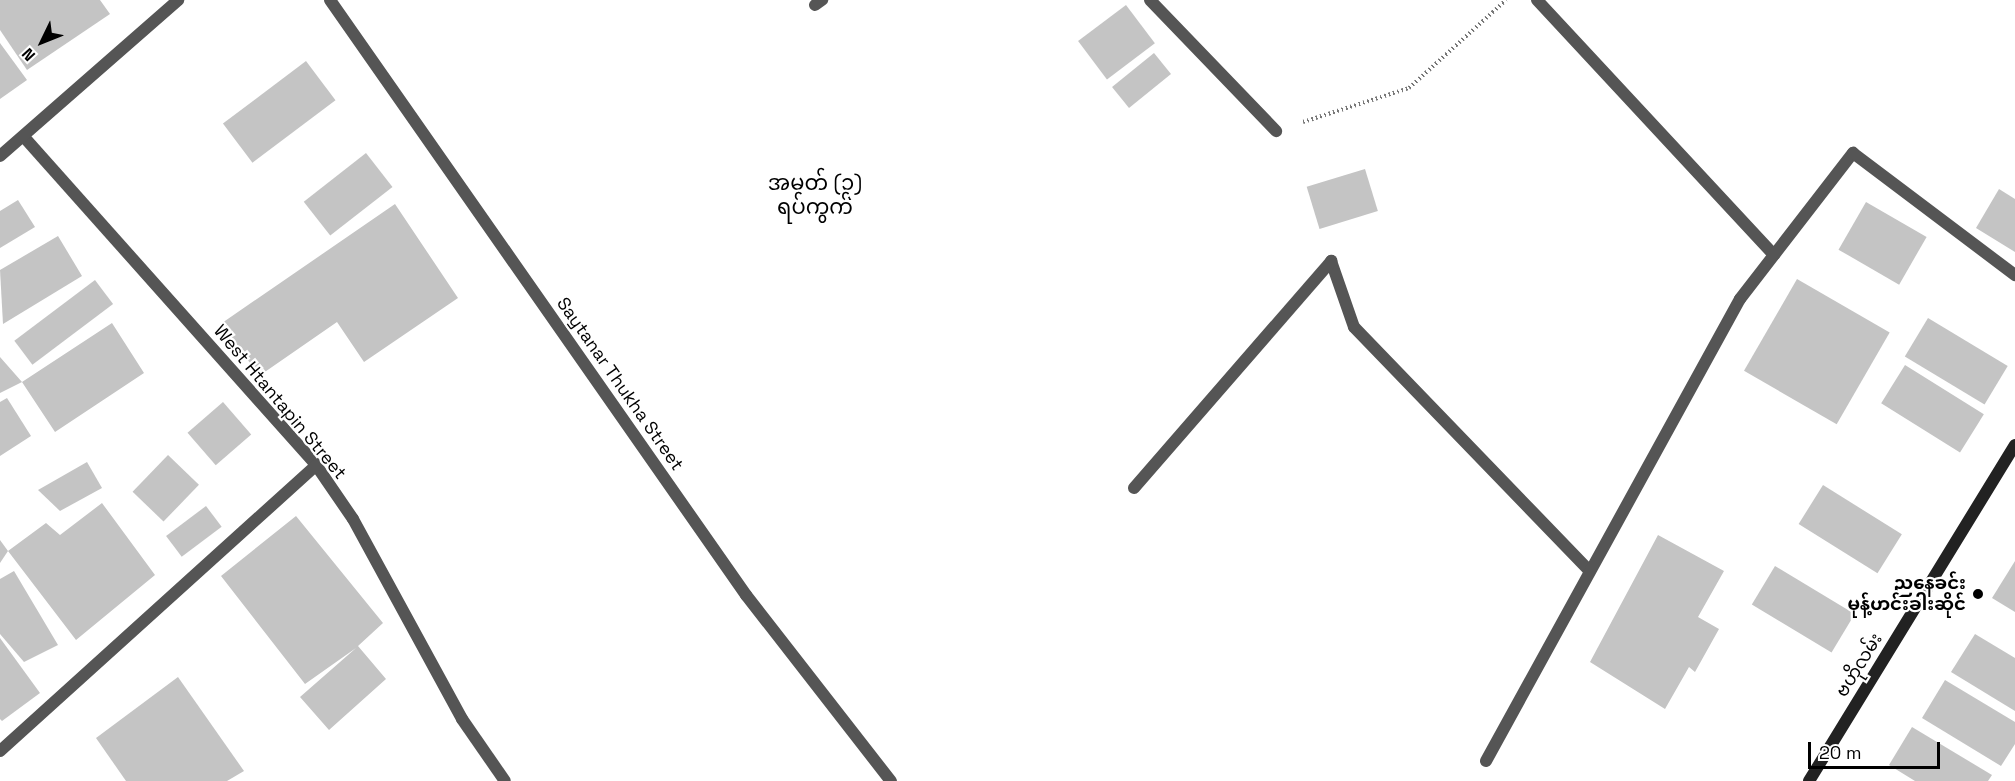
<!DOCTYPE html>
<meta charset="utf-8">
<style>
body{margin:0}
#map{position:relative;width:2015px;height:781px;overflow:hidden;background:#fff;font-family:"Space Grotesk","Noto Sans Myanmar",sans-serif}
div>[style]{position:absolute}
[style*='--x']{left:calc(var(--x)*1px);top:calc(var(--y)*1px);width:calc(var(--w)*1px);rotate:calc(var(--a)*1deg)}
.building>*{inset:0;background:#c4c4c4;transform-origin:0 0}
.path>*{height:4px;margin-top:-2px;transform-origin:0;background:repeating-linear-gradient(90deg,#777 0 1.5px,transparent 0 4.5px)}
.street>*{height:12px;margin:-6px;padding:0 6px;transform-origin:6px;border-radius:6px;background:#555}
.secondary>*{height:12px;margin:-6px;padding:0 6px;transform-origin:6px;border-radius:6px;background:#222}
.dots>*{width:16px;height:16px;translate:-50% -50%;box-sizing:border-box;border:3px solid #fff;border-radius:50%}
span{translate:-50% -50%;white-space:nowrap;text-align:center;line-height:1.15;-webkit-text-stroke:4.5px #fff;paint-order:stroke}
.street-label{font-size:18px;color:#000}
.poi-label{font-size:18px;color:#000;font-weight:700}
.right{translate:-100% -50%;text-align:right}
.quarter-label{font-size:21px;color:#000}
.north{position:absolute;left:12px;top:12px;width:60px;height:60px;-webkit-text-stroke:4px #fff;paint-order:stroke;rotate:227deg;font-size:16px;font-weight:700;line-height:24px;text-align:center;color:#000}
.north::after{content:'';display:block;margin:auto;width:21px;height:27px;background:#000;clip-path:polygon(50% 0,100% 100%,50% 72%,0 100%)}
.scale{position:absolute;left:1808px;top:742px;width:132px;height:27px;box-sizing:border-box;border:3px solid #000;border-top:0;padding-left:8px;font-size:18px;line-height:21px;white-space:nowrap;color:#000;-webkit-text-stroke:4px #fff;paint-order:stroke}
</style>
<div id="map">
<div class="building">
<i style="clip-path:polygon(0 0,100px 0,110px 14px,27px 70px,0 30px)"></i>
<i style="left:1126px;top:5px;width:48px;height:60px;rotate:53deg"></i>
<i style="clip-path:polygon(0 43px,27px 80px,0 99px)"></i>
<i style="left:1154px;top:53px;width:27px;height:54px;rotate:51deg"></i>
<i style="left:306px;top:61px;width:49px;height:104px;rotate:53deg"></i>
<i style="left:366px;top:153px;width:43px;height:79px;rotate:52deg"></i>
<i style="left:1365px;top:169px;width:44px;height:61px;rotate:73deg"></i>
<i style="clip-path:polygon(1999px 189px,2015px 199px,2015px 252px,1976px 228px)"></i>
<i style="clip-path:polygon(18px 200px,35px 227px,0 248px,0 211px)"></i>
<i style="left:1866px;top:202px;width:70px;height:55px;rotate:30deg"></i>
<i style="clip-path:polygon(395px 204px,458px 298px,364px 362px,337px 322px,259px 376px,222px 323px)"></i>
<i style="clip-path:polygon(58px 236px,82px 276px,3px 324px,0 270px)"></i>
<i style="left:1797px;top:279px;width:107px;height:106px;rotate:30deg"></i>
<i style="left:95px;top:280px;width:30px;height:101px;rotate:53deg"></i>
<i style="left:1928px;top:318px;width:93px;height:45px;rotate:31deg"></i>
<i style="clip-path:polygon(112px 323px,144px 373px,55px 432px,22px 382px,0 393px,0 357px,22px 382px)"></i>
<i style="left:1905px;top:365px;width:93px;height:45px;rotate:32deg"></i>
<i style="clip-path:polygon(7px 398px,31px 436px,0 456px,0 402px)"></i>
<i style="left:223px;top:402px;width:43px;height:47px;rotate:49deg"></i>
<i style="left:168px;top:455px;width:43px;height:51px;rotate:44deg"></i>
<i style="clip-path:polygon(87px 462px,102px 488px,60px 511px,38px 490px)"></i>
<i style="left:1823px;top:485px;width:93px;height:46px;rotate:32deg"></i>
<i style="clip-path:polygon(102px 503px,155px 575px,76px 640px,8px 551px,46px 523px,60px 535px)"></i>
<i style="left:206px;top:506px;width:26px;height:50px;rotate:53deg"></i>
<i style="clip-path:polygon(296px 516px,383px 623px,358px 646px,386px 679px,329px 730px,300px 697px,356px 648px,305px 684px,221px 576px)"></i>
<i style="clip-path:polygon(1658px 535px,1724px 571px,1698px 617px,1719px 629px,1695px 672px,1689px 667px,1665px 709px,1590px 662px)"></i>
<i style="clip-path:polygon(0 540px,8px 551px,0 563px)"></i>
<i style="clip-path:polygon(2015px 561px,2015px 612px,1992px 598px)"></i>
<i style="left:1775px;top:566px;width:93px;height:45px;rotate:31deg"></i>
<i style="clip-path:polygon(14px 571px,58px 645px,24px 662px,0 634px,0 579px)"></i>
<i style="clip-path:polygon(1975px 634px,2015px 658px,2015px 711px,1951px 672px)"></i>
<i style="clip-path:polygon(0 638px,40px 693px,2px 721px,0 719px)"></i>
<i style="clip-path:polygon(178px 677px,244px 771px,227px 781px,126px 781px,96px 738px)"></i>
<i style="clip-path:polygon(1945px 680px,2015px 722px,2015px 744px,2001px 766px,1922px 718px)"></i>
<i style="clip-path:polygon(1912px 727px,1992px 775px,1988px 781px,1915px 781px,1889px 765px)"></i>
</div>
<div class="path">
<i style="--x:1303;--y:122;--w:111;--a:-17.8"></i>
<i style="--x:1409;--y:88;--w:131;--a:-42.2"></i>
</div>
<div class="street">
<i style="--x:330;--y:0;--w:726;--a:55.04"></i>
<i style="--x:746;--y:595;--w:236;--a:52.1"></i>
<i style="--x:1150;--y:0;--w:182;--a:46.1"></i>
<i style="--x:1537;--y:0;--w:348;--a:47.1"></i>
<i style="--x:815;--y:5;--w:9;--a:-36"></i>
<i style="--x:24;--y:137;--w:439;--a:48.3"></i>
<i style="--x:316;--y:465;--w:65;--a:55.6"></i>
<i style="--x:353;--y:519;--w:228;--a:61.4"></i>
<i style="--x:462;--y:719;--w:75;--a:55.3"></i>
<i style="--x:0;--y:156;--w:237;--a:-41.2"></i>
<i style="--x:1331;--y:261;--w:70;--a:70.8"></i>
<i style="--x:1354;--y:327;--w:339;--a:46"></i>
<i style="--x:1134;--y:488;--w:301;--a:-49"></i>
<i style="--x:0;--y:751;--w:426;--a:-42.1"></i>
<i style="--x:1486;--y:761;--w:527;--a:-61.2"></i>
<i style="--x:1740;--y:299;--w:185;--a:-52.3"></i>
<i style="--x:1853;--y:153;--w:203;--a:37"></i>
</div>
<div class="secondary">
<i style="--x:1809;--y:781;--w:394;--a:-58.5"></i>
</div>
<div class="dots">
<i style="left:1978px;top:594px;background:#000"></i>
</div>
<div class="street-label">
<span style="left:620px;top:384px;rotate:55deg">Saytanar Thukha Street</span>
<span style="left:280px;top:402px;rotate:50deg">West Htantapin Street</span>
<span style="left:1859px;top:665px;rotate:-58deg">ဗဟိုလမ်း</span>
</div>
<div class="poi-label">
<span class="right" style="left:1966px;top:594px">ညနေခင်း<br>မုန့်ဟင်းခါးဆိုင်</span>
</div>
<div class="quarter-label">
<span style="left:815px;top:195px">အမှတ် (၃)<br>ရပ်ကွက်</span>
</div>
<div class="north">N</div>
<div class="scale">20 m</div>
</div>
